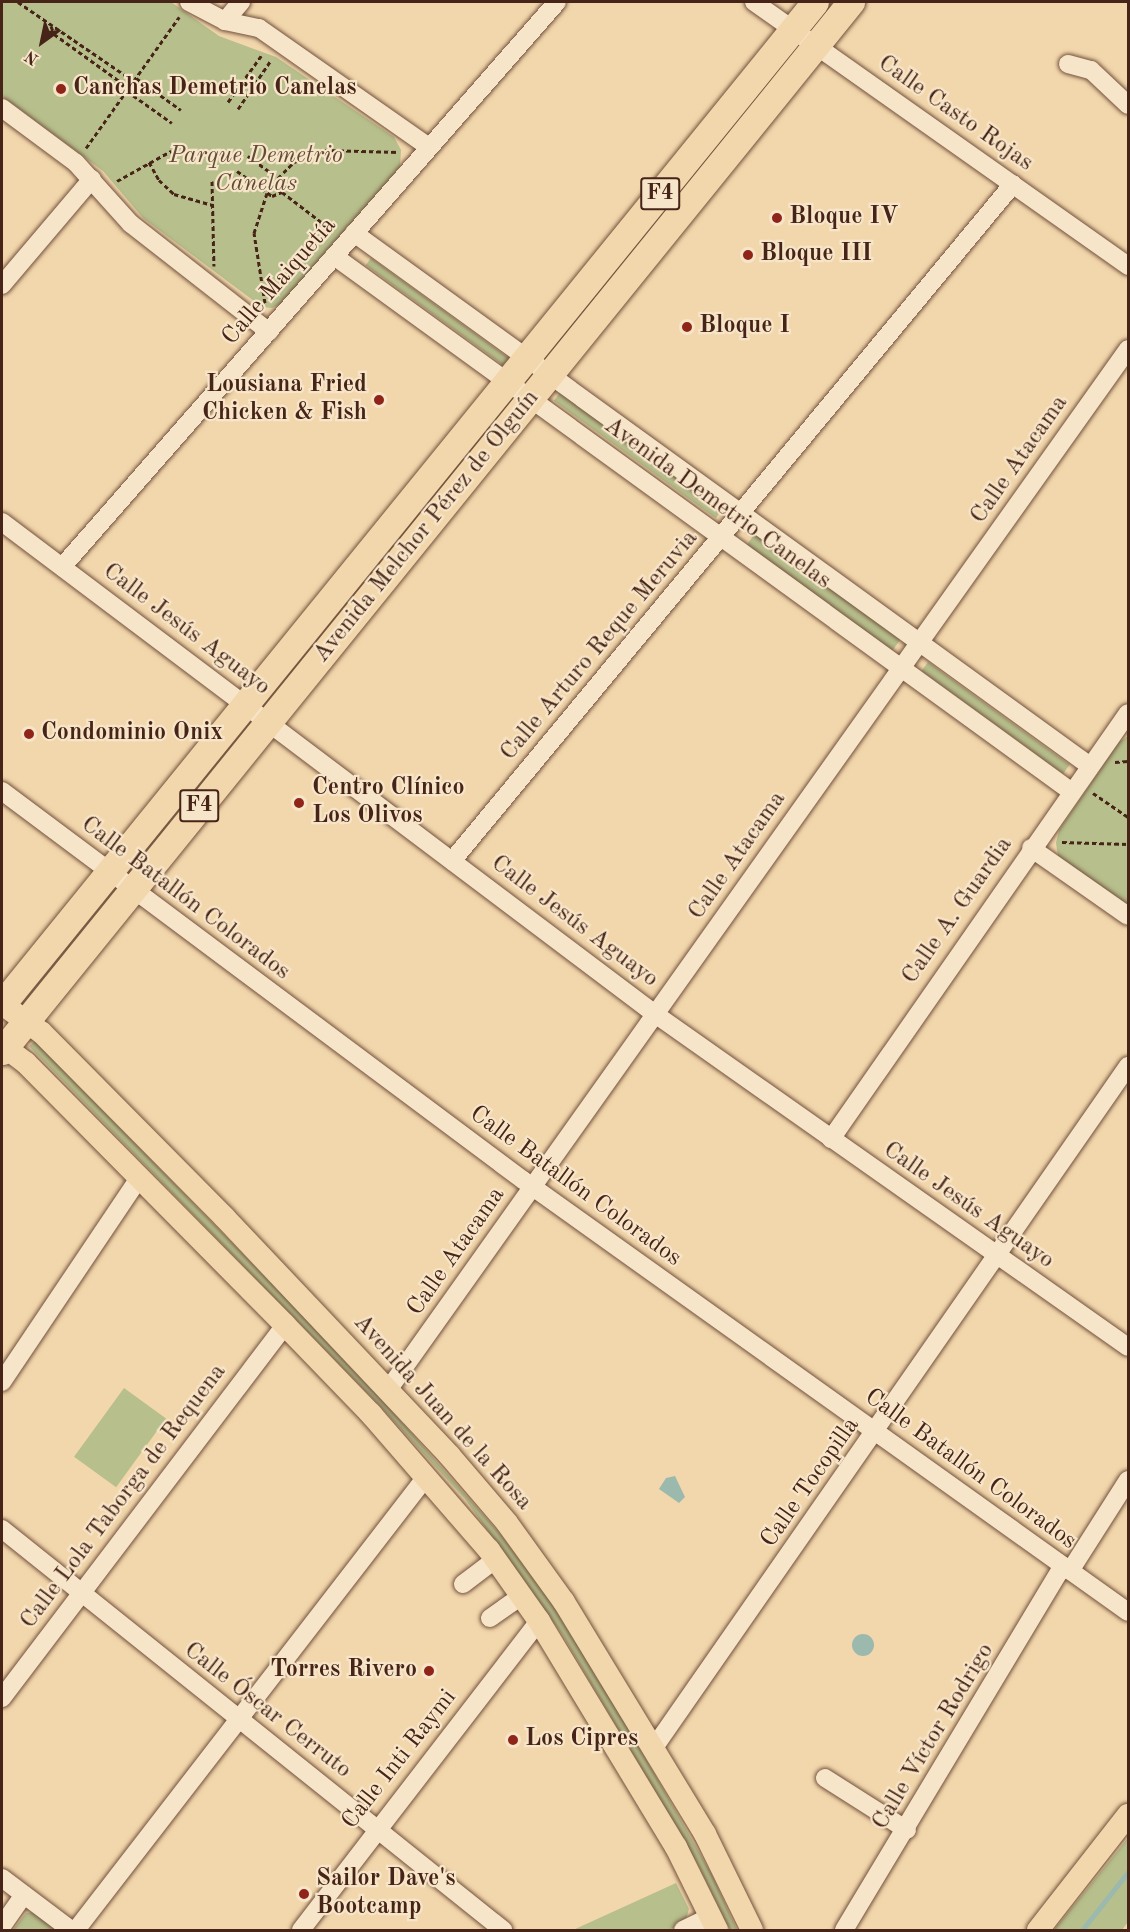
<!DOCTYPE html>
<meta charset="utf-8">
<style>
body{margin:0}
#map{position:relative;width:1130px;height:1932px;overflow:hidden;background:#f3d7ac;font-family:"Old Standard TT",serif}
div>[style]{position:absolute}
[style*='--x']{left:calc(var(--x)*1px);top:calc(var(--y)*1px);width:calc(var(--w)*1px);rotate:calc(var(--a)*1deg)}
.green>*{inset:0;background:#b7bf8c;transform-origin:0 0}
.water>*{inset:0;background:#9bb9ad}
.round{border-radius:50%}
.stream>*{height:5px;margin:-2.5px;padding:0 2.5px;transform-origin:2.5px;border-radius:2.5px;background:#9bb9ad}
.path>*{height:3px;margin-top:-1.5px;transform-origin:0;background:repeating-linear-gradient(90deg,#462417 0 4.5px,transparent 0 7.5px)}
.roads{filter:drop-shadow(0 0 2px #71513c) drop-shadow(0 0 2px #71513c)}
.minor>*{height:18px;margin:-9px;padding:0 9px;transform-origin:9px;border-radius:9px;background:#f7e5c9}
.major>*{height:22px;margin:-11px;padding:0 11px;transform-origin:11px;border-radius:11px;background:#f3d7ac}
.highway>*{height:27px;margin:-13.5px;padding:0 13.5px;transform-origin:13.5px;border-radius:13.5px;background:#f3d7ac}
.dots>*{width:16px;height:16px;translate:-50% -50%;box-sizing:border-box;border:3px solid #f7e5c9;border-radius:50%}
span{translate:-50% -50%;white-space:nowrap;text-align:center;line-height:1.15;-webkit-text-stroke:4.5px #f7e5c9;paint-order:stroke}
.shield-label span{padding:2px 4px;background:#f7e5c9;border:2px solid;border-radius:4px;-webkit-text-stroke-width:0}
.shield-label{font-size:22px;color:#462417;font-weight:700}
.poi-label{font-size:24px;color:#462417;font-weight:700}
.left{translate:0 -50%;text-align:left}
.right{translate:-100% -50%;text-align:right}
.street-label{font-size:24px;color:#462417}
.park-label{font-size:24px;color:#624b34;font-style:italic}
.frame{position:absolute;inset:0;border:3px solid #462417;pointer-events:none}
.north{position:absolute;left:12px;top:12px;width:60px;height:60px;-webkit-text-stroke:4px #f7e5c9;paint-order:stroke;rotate:213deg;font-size:16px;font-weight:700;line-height:24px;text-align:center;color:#462417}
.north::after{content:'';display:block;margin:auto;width:21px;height:27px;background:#462417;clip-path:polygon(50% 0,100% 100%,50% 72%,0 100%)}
</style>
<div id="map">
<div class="green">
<i style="clip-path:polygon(2px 2px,171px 2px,219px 36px,276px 57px,394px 137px,401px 150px,400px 167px,282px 303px,272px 308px,262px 307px,143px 218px,103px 171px,2px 96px)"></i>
<i style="left:790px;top:51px;width:8px;height:388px;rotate:40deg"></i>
<i style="left:371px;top:258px;width:171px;height:9px;rotate:36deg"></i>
<i style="left:561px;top:391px;width:200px;height:12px;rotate:36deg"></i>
<i style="left:507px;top:399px;width:8px;height:390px;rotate:40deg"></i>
<i style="left:756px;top:532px;width:180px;height:16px;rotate:36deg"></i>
<i style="left:928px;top:662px;width:175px;height:11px;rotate:36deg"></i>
<i style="clip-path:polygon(1128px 736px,1128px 907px,1068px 865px,1058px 856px,1056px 843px,1059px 830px,1119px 742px)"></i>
<i style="clip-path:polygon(35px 1041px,355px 1369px,501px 1535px,555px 1607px,618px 1710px,712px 1875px,737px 1930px,730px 1930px,696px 1861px,562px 1634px,465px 1499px,380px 1406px,29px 1046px)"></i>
<i style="left:124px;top:1388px;width:52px;height:85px;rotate:36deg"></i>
<i style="clip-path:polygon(1128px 1838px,1128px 1922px,1122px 1930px,1054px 1930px)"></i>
<i style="clip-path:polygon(676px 1883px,689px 1909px,685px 1923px,668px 1930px,573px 1930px)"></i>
<i style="clip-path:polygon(34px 1912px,58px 1930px,13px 1930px,26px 1913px)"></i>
</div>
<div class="water">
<i style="clip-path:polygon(675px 1476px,685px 1497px,679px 1503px,659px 1489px,666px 1478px)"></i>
<i class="round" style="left:852px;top:1634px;width:22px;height:22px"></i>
</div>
<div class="stream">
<i style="--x:1082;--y:1930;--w:74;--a:-51.6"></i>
</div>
<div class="path">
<i style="--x:18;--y:2;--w:140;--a:34.3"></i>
<i style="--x:51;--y:26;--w:9;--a:69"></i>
<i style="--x:54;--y:34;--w:92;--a:35.8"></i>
<i style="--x:136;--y:78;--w:55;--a:35.4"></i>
<i style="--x:127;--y:91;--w:55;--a:35.4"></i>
<i style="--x:228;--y:102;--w:57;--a:-54.3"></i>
<i style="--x:238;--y:109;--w:59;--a:-56"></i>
<i style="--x:86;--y:148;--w:161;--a:-54.6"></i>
<i style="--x:149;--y:162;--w:21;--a:61"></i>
<i style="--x:159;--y:180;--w:21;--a:43"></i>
<i style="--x:174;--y:194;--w:40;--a:16"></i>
<i style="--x:237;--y:171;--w:43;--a:35.5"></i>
<i style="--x:272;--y:196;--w:11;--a:-22"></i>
<i style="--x:282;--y:192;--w:12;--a:-95"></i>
<i style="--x:281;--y:180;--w:41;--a:-144"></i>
<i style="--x:278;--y:178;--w:23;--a:-45"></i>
<i style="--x:294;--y:162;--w:32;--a:-22"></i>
<i style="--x:324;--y:150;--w:75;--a:1.5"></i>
<i style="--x:117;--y:181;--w:62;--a:-29.1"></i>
<i style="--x:212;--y:181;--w:85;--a:88.7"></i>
<i style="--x:282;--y:192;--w:64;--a:37.4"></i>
<i style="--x:265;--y:303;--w:71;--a:-98.9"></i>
<i style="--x:254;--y:233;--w:42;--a:-72"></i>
<i style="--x:1115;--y:762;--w:13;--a:-4"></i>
<i style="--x:1093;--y:793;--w:42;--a:34.4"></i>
<i style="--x:1062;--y:842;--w:66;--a:1.7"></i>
</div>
<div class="roads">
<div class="minor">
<i style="--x:189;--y:2;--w:41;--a:27.8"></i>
<i style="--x:225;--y:21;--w:35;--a:12"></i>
<i style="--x:259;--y:28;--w:208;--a:35"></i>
<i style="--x:754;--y:2;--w:458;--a:35.2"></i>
<i style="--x:225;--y:21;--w:25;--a:-50"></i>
<i style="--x:1068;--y:64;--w:24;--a:15"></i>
<i style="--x:1091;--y:70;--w:51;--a:43.4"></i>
<i style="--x:2;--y:108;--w:92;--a:36.6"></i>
<i style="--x:76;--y:163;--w:82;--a:48"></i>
<i style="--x:131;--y:224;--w:175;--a:38"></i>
<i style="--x:354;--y:233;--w:909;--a:35.91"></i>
<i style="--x:334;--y:256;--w:912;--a:35.99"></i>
<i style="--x:2;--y:285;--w:139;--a:-49.7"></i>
<i style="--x:2;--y:522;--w:818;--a:37"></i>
<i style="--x:655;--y:1014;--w:578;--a:35.15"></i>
<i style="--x:62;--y:567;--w:751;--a:-48.78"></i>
<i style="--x:2;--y:791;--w:650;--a:36.75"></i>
<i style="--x:523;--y:1180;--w:743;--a:35.53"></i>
<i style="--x:1031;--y:848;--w:118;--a:35"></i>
<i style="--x:452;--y:861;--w:879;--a:-50.35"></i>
<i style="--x:831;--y:1139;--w:519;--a:-55.12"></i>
<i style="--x:2;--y:1382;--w:247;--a:-56.1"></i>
<i style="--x:388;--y:1390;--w:1277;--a:-54.59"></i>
<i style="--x:2;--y:1529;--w:642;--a:38.67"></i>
<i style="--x:1070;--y:1571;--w:108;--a:-57.5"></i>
<i style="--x:463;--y:1584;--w:41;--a:-37.1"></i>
<i style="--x:490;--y:1618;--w:39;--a:-35"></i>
<i style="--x:2;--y:1698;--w:468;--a:-52.8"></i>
<i style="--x:653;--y:1749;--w:832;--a:-55.18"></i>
<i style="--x:825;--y:1778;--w:97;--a:32.4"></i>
<i style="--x:2;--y:1878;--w:86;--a:37"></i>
<i style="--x:2;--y:1926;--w:38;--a:-55"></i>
<i style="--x:76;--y:1930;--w:572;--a:-52.31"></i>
<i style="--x:301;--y:1930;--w:390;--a:-52.4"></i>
<i style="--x:683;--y:1930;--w:32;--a:-26"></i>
<i style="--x:844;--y:1930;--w:425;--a:-59"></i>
</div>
<div class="major">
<i style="--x:2;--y:1004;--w:49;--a:35.9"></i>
<i style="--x:42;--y:1033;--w:260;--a:45.3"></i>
<i style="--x:225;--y:1218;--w:326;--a:46.6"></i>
<i style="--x:449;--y:1455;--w:89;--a:49.5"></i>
<i style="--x:507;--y:1523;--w:97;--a:54.2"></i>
<i style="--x:564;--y:1602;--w:271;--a:58.7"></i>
<i style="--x:705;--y:1834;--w:107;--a:63.9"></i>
<i style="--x:2;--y:1045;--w:30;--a:37"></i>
<i style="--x:26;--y:1063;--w:368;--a:45.3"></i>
<i style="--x:285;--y:1325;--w:124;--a:46"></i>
<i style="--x:371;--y:1414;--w:180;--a:49.1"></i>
<i style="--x:489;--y:1550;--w:87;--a:54.8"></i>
<i style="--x:539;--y:1621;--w:264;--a:58.8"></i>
<i style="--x:676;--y:1847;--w:93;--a:63.7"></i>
<i style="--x:1038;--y:1930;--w:146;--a:-52"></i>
</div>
<div class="highway">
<i style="--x:2;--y:1004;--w:1290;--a:-50.94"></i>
<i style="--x:2;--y:1051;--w:1350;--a:-51.02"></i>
</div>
</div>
<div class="dots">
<i style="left:61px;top:89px;background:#8f2418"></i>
<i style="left:777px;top:218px;background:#8f2418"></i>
<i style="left:748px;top:255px;background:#8f2418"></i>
<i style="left:687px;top:327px;background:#8f2418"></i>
<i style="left:379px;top:400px;background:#8f2418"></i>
<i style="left:29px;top:734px;background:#8f2418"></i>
<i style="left:299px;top:803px;background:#8f2418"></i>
<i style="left:429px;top:1671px;background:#8f2418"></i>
<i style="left:513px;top:1740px;background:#8f2418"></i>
<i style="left:304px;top:1894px;background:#8f2418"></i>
</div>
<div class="shield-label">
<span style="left:660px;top:194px">F4</span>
<span style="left:199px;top:806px">F4</span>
</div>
<div class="poi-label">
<span class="left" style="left:73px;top:89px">Canchas Demetrio Canelas</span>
<span class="left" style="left:789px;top:218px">Bloque IV</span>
<span class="left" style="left:760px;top:255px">Bloque III</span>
<span class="left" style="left:699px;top:327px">Bloque I</span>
<span class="right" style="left:367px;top:400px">Lousiana Fried<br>Chicken &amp; Fish</span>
<span class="left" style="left:41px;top:734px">Condominio Onix</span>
<span class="left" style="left:312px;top:803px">Centro Clínico<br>Los Olivos</span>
<span class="right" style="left:417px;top:1671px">Torres Rivero</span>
<span class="left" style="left:525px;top:1740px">Los Cipres</span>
<span class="left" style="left:316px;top:1894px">Sailor Dave's<br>Bootcamp</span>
</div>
<div class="street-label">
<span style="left:955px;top:114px;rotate:35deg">Calle Casto Rojas</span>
<span style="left:280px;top:282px;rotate:-49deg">Calle Maiquetía</span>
<span style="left:1020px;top:460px;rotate:-55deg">Calle Atacama</span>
<span style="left:717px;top:504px;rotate:36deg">Avenida Demetrio Canelas</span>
<span style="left:427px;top:527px;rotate:-51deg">Avenida Melchor Pérez de Olguín</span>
<span style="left:186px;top:630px;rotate:37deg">Calle Jesús Aguayo</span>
<span style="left:600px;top:646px;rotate:-50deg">Calle Arturo Reque Meruvia</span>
<span style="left:738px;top:856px;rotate:-55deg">Calle Atacama</span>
<span style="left:185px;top:899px;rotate:37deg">Calle Batallón Colorados</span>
<span style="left:958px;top:911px;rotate:-55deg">Calle A. Guardia</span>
<span style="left:574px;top:922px;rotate:37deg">Calle Jesús Aguayo</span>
<span style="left:575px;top:1187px;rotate:36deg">Calle Batallón Colorados</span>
<span style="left:968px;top:1206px;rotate:35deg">Calle Jesús Aguayo</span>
<span style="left:457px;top:1252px;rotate:-55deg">Calle Atacama</span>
<span style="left:442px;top:1413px;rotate:48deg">Avenida Juan de la Rosa</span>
<span style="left:970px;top:1470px;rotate:36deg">Calle Batallón Colorados</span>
<span style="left:811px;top:1483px;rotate:-55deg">Calle Tocopilla</span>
<span style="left:124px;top:1497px;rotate:-53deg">Calle Lola Taborga de Requena</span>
<span style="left:267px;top:1711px;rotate:38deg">Calle Óscar Cerruto</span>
<span style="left:934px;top:1737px;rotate:-59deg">Calle Víctor Rodrigo</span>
<span style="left:400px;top:1760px;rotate:-52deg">Calle Inti Raymi</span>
</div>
<div class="park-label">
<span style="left:256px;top:171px">Parque Demetrio<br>Canelas</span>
</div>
<div class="frame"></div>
<div class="north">N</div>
</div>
